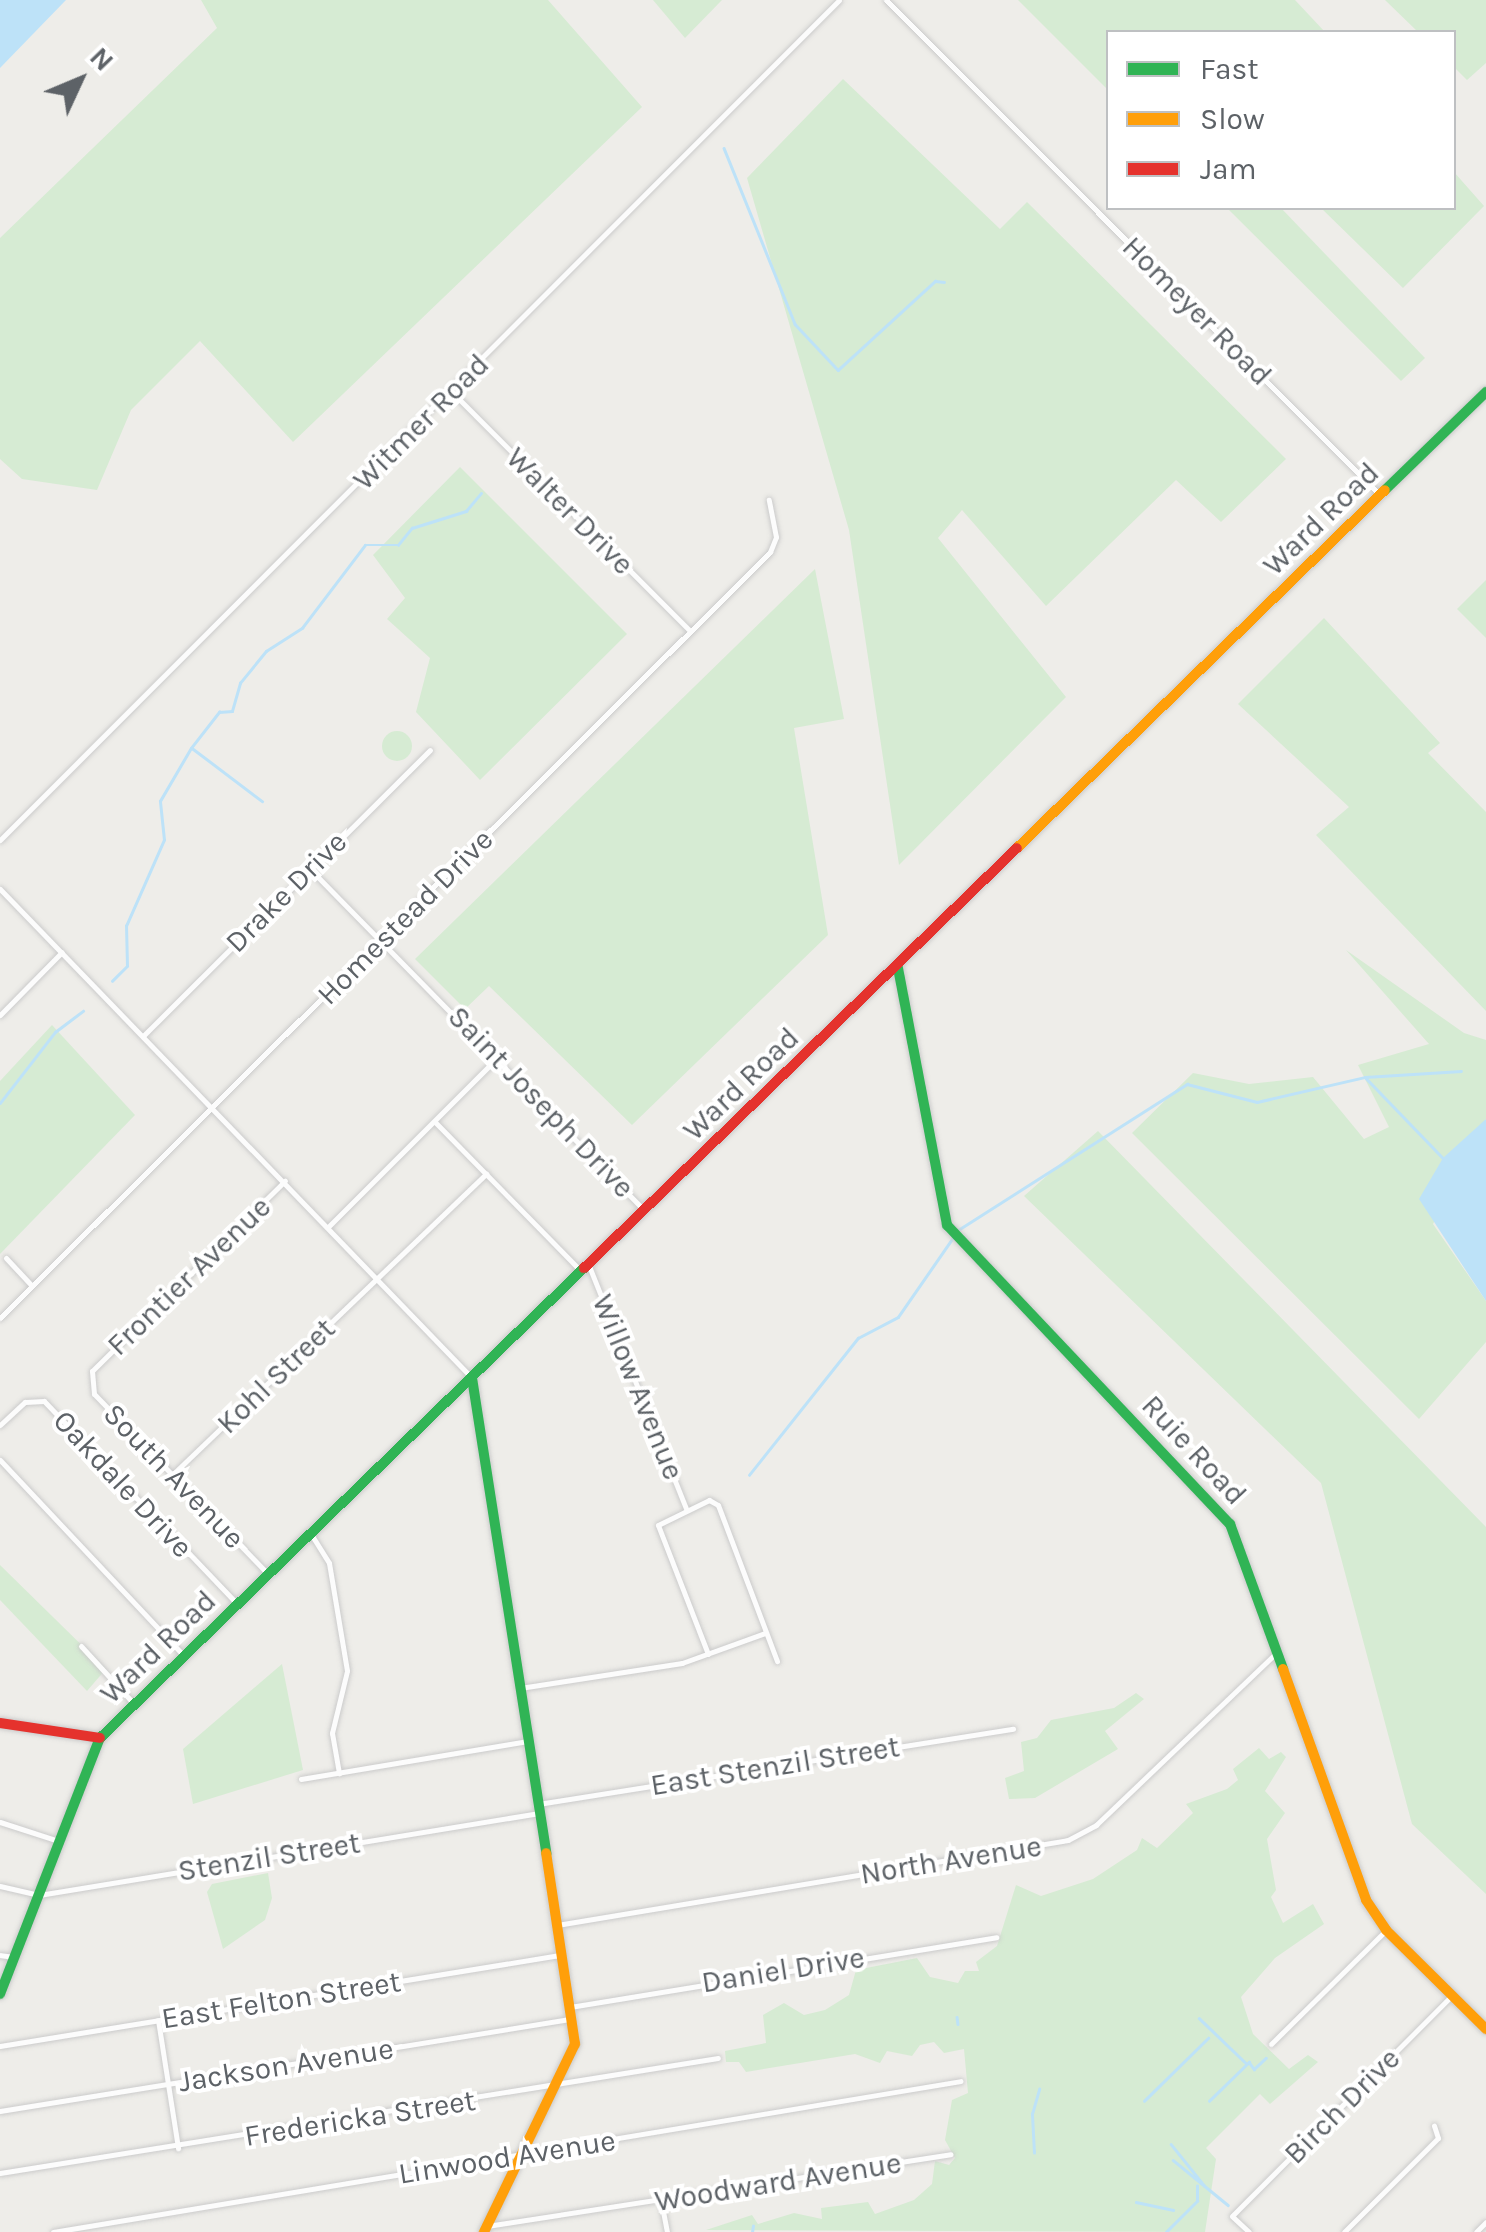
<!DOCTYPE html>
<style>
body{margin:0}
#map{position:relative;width:1486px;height:2232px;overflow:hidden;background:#eeede9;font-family:Karla,sans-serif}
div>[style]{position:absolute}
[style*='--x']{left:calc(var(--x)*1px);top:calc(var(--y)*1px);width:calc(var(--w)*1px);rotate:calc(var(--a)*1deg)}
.green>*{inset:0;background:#d6ebd3}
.round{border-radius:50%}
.water>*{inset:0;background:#bde2f8}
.stream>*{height:2.5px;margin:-1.25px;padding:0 1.25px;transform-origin:1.25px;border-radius:1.25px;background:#bde2f8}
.roads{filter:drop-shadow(0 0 2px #cbcbcb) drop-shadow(0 0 2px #cbcbcb)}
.street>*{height:5px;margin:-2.5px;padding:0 2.5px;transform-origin:2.5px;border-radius:2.5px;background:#fcfcfc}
.fast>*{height:10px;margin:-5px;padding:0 5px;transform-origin:5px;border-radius:5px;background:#30b455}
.slow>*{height:10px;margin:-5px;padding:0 5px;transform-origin:5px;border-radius:5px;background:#ff9f0a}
.jam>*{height:10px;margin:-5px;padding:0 5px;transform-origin:5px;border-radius:5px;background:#e5322d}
span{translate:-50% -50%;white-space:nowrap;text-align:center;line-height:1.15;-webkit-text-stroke:8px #fff;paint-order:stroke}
.street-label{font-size:30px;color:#5d6267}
.legend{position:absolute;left:1106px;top:30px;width:350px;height:180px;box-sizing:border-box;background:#fff;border:2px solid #bec0c2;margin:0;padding:12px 18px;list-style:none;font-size:30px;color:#5d6267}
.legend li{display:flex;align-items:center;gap:20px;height:50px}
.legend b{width:50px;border:2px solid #bec0c2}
.north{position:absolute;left:30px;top:30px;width:100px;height:100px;-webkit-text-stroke:8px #fff;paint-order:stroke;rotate:46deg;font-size:28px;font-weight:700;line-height:40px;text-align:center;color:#5d6267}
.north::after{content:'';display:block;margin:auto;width:35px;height:45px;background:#5d6267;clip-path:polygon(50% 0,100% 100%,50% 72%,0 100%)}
</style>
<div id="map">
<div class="green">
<i style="clip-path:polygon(201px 0,548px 0,642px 107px,293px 442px,200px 341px,131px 410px,97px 490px,22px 479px,0 459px,0 238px,217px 28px)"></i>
<i style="clip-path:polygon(653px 0,722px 0,685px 38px)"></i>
<i style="clip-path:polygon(1018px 0,1295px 0,1325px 32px,1108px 32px,1108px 90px)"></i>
<i style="clip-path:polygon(1385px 0,1486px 0,1486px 63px,1467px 80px,1454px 67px,1454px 32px,1418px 32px)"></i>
<i style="clip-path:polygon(843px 79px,1000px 229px,1027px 202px,1286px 459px,1221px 522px,1176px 480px,1046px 606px,962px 510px,938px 538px,1066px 697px,899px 865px,849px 530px,747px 178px)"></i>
<i style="clip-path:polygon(1454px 172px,1484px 206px,1403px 288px,1321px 208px,1454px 208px)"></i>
<i style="clip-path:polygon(1227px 208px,1281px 208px,1425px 358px,1401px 381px)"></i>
<i style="clip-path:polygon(460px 467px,627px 634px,480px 780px,416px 712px,430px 658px,387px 619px,405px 598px,373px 555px)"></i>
<i style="clip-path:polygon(815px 569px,844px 719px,794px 728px,828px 935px,632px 1125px,489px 986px,465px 1009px,415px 959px)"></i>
<i style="clip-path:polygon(1486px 580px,1486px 638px,1457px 609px)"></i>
<i style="clip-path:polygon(1324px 618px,1440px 743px,1428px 753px,1486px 812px,1486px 1011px,1316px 835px,1349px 807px,1238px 704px)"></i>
<i class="round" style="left:382px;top:731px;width:30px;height:30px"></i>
<i style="clip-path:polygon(1346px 950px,1464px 1033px,1486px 1040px,1486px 1119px,1433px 1224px,1486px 1301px,1486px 1342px,1419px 1419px,1132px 1133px,1193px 1073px,1249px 1084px,1313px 1077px,1364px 1139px,1389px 1127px,1358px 1065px,1429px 1044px)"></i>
<i style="clip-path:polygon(52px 1025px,135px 1115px,0 1254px,0 1081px)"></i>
<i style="clip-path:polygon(1098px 1131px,1486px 1527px,1486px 1894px,1412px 1824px,1321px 1483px,1024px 1196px)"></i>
<i style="clip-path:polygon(0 1565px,106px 1669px,87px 1691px,0 1600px)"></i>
<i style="clip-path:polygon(282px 1664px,303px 1770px,193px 1804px,183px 1749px)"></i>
<i style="clip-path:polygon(1136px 1693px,1144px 1699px,1105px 1731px,1118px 1749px,1035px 1798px,1009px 1799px,1005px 1778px,1024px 1771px,1021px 1742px,1037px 1738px,1051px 1720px,1114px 1708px)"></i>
<i style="clip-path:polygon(1259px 1748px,1269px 1759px,1281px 1752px,1286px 1757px,1265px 1791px,1285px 1813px,1267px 1839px,1276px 1890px,1271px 1897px,1283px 1923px,1313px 1904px,1324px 1924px,1275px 1958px,1241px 1997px,1253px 2034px,1289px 2069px,1308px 2055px,1318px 2062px,1270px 2104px,1260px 2094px,1206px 2148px,1216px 2159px,1205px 2232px,706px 2230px,752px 2215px,758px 2224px,794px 2213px,822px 2219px,821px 2208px,868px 2202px,875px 2214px,914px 2200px,932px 2184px,935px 2161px,949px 2165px,955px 2158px,945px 2140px,952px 2100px,968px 2093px,964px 2049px,944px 2053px,934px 2042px,920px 2045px,912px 2056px,887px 2051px,880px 2063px,855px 2054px,746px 2072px,739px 2062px,726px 2062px,725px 2051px,766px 2043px,763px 2015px,784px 2003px,804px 2015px,825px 2010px,849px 1995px,856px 1970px,917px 1958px,930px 1977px,958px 1983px,965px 1971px,979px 1971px,976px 1962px,997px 1946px,1016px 1885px,1041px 1896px,1093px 1879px,1137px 1850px,1142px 1838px,1157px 1848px,1193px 1813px,1186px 1804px,1227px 1789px,1238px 1780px,1233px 1769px)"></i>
<i style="clip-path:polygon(268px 1873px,272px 1898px,265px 1920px,223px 1949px,207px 1892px,212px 1884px)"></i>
</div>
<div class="water">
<i style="clip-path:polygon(0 0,66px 0,0 68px)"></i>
<i style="clip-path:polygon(1486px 1119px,1486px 1301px,1419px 1199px,1443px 1158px)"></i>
</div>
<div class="stream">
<i style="--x:724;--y:148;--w:190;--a:68"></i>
<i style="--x:795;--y:324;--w:63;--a:46.9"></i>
<i style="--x:838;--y:370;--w:132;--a:-42.5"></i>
<i style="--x:935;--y:281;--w:9;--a:6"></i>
<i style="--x:192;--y:748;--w:88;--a:37.1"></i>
<i style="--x:112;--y:981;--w:21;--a:-45"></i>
<i style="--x:127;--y:966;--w:40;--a:-91.4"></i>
<i style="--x:126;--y:926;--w:94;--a:-66.2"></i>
<i style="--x:164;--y:840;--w:39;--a:-96"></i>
<i style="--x:160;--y:801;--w:61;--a:-59.7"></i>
<i style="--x:191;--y:748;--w:46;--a:-52.1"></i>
<i style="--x:219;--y:712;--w:13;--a:-4"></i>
<i style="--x:232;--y:711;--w:29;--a:-74"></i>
<i style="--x:240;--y:683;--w:41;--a:-50.9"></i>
<i style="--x:266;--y:651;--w:43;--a:-32.6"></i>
<i style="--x:302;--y:628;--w:104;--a:-52.8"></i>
<i style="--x:365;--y:545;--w:33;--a:0"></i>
<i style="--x:398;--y:545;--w:22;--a:-51"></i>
<i style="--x:412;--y:528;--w:57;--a:-17.5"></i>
<i style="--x:466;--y:511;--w:23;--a:-50"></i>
<i style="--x:1366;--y:1078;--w:111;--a:46.1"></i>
<i style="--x:0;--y:1103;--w:90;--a:-52.2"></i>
<i style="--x:55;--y:1032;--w:35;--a:-37"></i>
<i style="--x:958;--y:1230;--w:272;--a:-32.5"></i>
<i style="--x:1187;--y:1084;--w:72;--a:14.4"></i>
<i style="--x:1257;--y:1102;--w:111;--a:-13"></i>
<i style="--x:1365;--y:1077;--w:96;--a:-3.6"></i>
<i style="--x:749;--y:1475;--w:175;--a:-51.5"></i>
<i style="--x:858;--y:1338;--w:45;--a:-27.7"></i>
<i style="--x:898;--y:1317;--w:98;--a:-55.3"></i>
<i style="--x:957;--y:2017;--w:7;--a:82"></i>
<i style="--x:1199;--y:2018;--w:66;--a:43.8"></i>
<i style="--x:1144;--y:2101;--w:90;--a:-44.5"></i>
<i style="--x:1209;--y:2101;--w:56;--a:-44.3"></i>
<i style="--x:1249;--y:2062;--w:9;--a:54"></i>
<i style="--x:1254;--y:2069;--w:16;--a:-43"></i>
<i style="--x:1171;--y:2144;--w:53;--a:51.2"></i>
<i style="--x:1034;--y:2153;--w:39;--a:-93"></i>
<i style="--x:1032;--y:2114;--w:26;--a:-74"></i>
<i style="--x:1173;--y:2160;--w:71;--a:39.3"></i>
<i style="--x:1136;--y:2202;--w:38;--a:12"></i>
<i style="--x:752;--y:2232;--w:6;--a:-81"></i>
<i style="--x:1166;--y:2232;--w:44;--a:-45"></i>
<i style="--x:1197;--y:2201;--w:15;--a:-90"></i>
</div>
<div class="roads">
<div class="street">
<i style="--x:886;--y:0;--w:699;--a:45.06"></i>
<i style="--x:451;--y:391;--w:337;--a:45.1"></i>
<i style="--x:0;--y:840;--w:1187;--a:-45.03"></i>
<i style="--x:310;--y:869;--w:477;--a:45.6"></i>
<i style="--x:0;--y:889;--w:680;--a:46.01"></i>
<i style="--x:0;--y:1015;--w:88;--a:-45.5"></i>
<i style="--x:143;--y:1036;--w:405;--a:-44.9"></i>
<i style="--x:435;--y:1122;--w:207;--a:45.6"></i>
<i style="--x:329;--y:1226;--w:236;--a:-45"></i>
<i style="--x:6;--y:1258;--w:38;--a:47"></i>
<i style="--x:589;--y:1266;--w:261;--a:68.2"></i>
<i style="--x:0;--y:1318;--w:1086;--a:-44.85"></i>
<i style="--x:770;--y:552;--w:16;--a:-68"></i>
<i style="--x:776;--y:537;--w:38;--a:-101"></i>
<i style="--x:0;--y:1425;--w:34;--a:-43"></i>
<i style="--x:25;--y:1402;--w:19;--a:-3"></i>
<i style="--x:44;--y:1401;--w:282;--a:46.4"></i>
<i style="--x:0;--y:1460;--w:270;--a:46.8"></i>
<i style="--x:173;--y:1474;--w:434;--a:-43.8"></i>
<i style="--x:311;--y:1534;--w:34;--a:58"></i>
<i style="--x:329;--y:1563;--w:109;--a:80.5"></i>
<i style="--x:347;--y:1671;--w:64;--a:103.6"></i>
<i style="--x:332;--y:1733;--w:41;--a:80.1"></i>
<i style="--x:269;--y:1575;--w:252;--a:-134"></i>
<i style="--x:94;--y:1394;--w:23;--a:-95"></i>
<i style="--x:92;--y:1371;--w:271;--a:-44.6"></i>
<i style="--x:81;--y:1646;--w:80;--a:47.5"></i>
<i style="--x:708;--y:1654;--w:138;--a:-111.2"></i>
<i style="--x:658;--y:1525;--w:57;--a:-26.1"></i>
<i style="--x:709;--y:1500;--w:10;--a:29"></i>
<i style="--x:718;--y:1505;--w:167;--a:69.3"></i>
<i style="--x:520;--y:1688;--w:164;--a:-8.8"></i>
<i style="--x:682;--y:1663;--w:88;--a:-19.9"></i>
<i style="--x:301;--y:1779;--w:230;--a:-9.5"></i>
<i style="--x:538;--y:1804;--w:481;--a:-9"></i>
<i style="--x:0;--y:1822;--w:62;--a:17.9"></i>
<i style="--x:0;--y:1886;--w:40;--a:13"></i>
<i style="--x:39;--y:1895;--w:507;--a:-9.31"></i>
<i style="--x:557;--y:1925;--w:518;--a:-9.44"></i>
<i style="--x:1068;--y:1840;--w:32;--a:-28"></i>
<i style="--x:1096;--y:1825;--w:249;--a:-43.7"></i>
<i style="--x:0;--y:1955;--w:15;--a:8"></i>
<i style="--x:570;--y:2007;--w:432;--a:-9.3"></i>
<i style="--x:158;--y:2020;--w:130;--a:81.1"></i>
<i style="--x:1271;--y:2044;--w:162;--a:-44.7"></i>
<i style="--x:0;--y:2046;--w:567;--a:-9.23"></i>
<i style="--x:0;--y:2111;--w:577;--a:-9.17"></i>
<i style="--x:0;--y:2173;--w:727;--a:-9.1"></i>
<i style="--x:661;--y:2201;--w:32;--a:79"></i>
<i style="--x:487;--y:2226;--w:469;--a:-8.8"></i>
<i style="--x:53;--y:2232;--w:920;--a:-9.44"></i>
<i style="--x:1249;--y:2232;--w:23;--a:-137"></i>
<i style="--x:1232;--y:2216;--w:310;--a:-45.1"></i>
<i style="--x:1344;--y:2232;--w:133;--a:-45"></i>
<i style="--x:1438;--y:2138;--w:13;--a:-108"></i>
<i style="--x:1476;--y:2232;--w:14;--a:-45"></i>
</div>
<div class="fast">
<i style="--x:1385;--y:490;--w:141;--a:-44.1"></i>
<i style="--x:898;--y:968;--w:262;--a:79.2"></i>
<i style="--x:947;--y:1225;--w:412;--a:46.6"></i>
<i style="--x:1230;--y:1524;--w:154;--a:69.9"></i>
<i style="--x:472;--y:1378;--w:481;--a:81.1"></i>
<i style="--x:0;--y:1994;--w:275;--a:-68.7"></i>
<i style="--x:100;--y:1738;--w:675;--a:-44.16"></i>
</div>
<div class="slow">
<i style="--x:1017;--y:848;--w:513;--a:-44.21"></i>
<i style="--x:1283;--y:1669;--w:245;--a:70.2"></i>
<i style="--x:1366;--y:1900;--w:36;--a:56"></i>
<i style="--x:1386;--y:1930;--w:141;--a:44.7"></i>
<i style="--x:484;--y:2232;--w:209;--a:-64.2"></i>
<i style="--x:575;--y:2044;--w:193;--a:-98.6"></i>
</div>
<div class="jam">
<i style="--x:584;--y:1268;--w:603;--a:-44.13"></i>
<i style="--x:0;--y:1723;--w:101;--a:8.5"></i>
</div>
</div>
<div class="street-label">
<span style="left:1197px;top:311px;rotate:45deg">Homeyer Road</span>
<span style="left:421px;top:422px;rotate:-45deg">Witmer Road</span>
<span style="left:570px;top:511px;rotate:45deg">Walter Drive</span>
<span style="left:1321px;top:519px;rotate:-44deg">Ward Road</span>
<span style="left:286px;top:892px;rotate:-45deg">Drake Drive</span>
<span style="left:405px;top:917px;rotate:-45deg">Homestead Drive</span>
<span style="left:741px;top:1084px;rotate:-44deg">Ward Road</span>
<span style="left:541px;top:1102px;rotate:46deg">Saint Joseph Drive</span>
<span style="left:189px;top:1276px;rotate:-44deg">Frontier Avenue</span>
<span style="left:276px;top:1376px;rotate:-44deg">Kohl Street</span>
<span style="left:638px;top:1387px;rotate:68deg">Willow Avenue</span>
<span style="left:1194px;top:1450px;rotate:47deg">Ruie Road</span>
<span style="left:174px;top:1476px;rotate:46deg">South Avenue</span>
<span style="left:123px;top:1484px;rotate:47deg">Oakdale Drive</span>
<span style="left:158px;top:1647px;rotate:-44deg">Ward Road</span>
<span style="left:775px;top:1766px;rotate:-9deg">East Stenzil Street</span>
<span style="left:269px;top:1857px;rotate:-9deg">Stenzil Street</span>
<span style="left:951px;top:1860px;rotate:-9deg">North Avenue</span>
<span style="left:783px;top:1970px;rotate:-9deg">Daniel Drive</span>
<span style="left:281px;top:2000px;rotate:-9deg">East Felton Street</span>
<span style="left:286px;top:2065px;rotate:-9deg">Jackson Avenue</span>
<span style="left:1342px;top:2106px;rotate:-45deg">Birch Drive</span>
<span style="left:360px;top:2118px;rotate:-9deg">Fredericka Street</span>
<span style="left:507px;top:2157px;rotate:-9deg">Linwood Avenue</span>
<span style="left:778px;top:2182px;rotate:-9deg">Woodward Avenue</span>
</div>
<ul class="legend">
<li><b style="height:12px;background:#30b455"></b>Fast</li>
<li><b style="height:12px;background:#ff9f0a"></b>Slow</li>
<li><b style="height:12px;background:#e5322d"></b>Jam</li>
</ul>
<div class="north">N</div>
</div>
